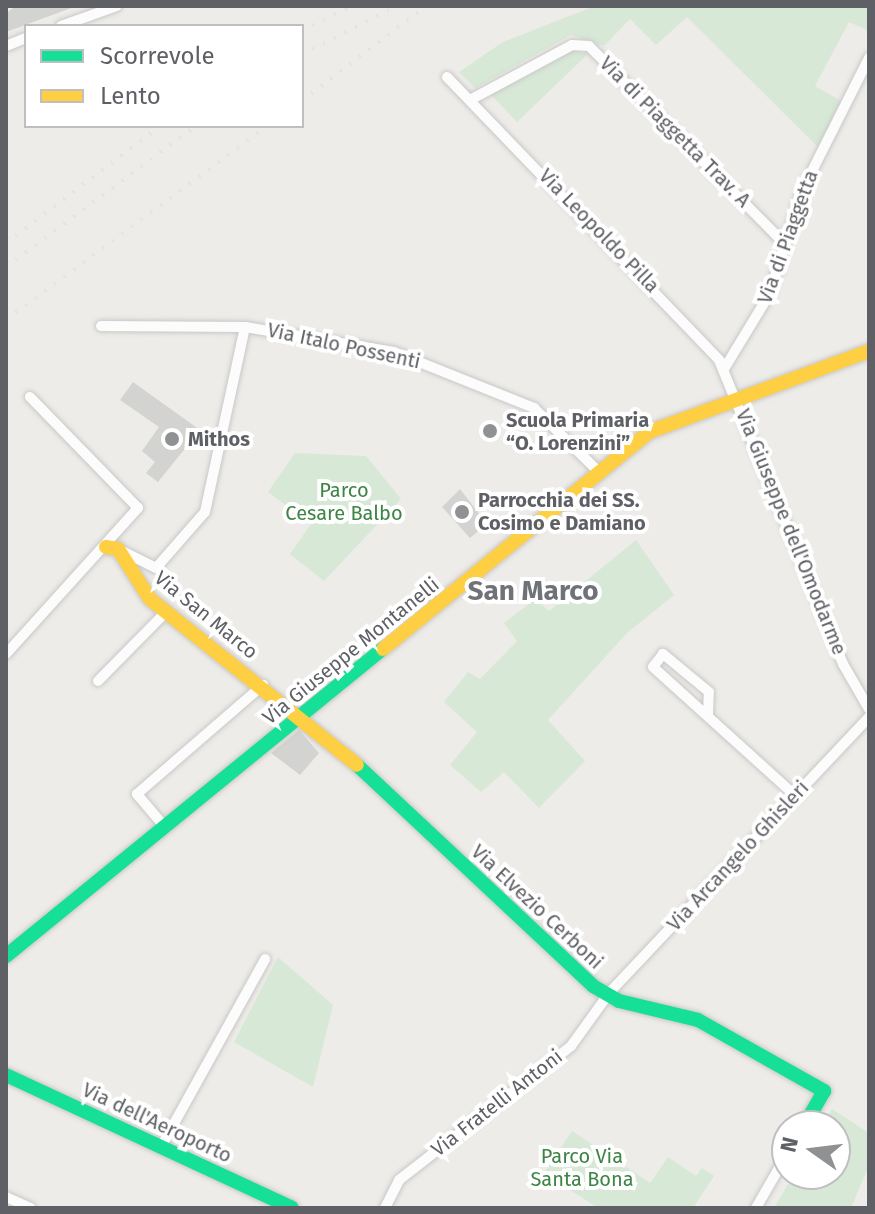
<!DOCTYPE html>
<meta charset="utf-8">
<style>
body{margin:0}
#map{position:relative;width:875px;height:1214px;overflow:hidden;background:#edece8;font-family:"Fira Sans",sans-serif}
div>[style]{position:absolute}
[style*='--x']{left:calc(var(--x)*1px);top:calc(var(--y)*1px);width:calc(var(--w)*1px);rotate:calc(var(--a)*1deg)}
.green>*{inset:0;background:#d7e8d6}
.building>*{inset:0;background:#d3d3d1}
.roads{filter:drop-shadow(0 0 2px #c9c8c8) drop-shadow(0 0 2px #c9c8c8)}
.street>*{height:10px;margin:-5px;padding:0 5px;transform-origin:5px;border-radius:5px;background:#fcfcfc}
.fast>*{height:14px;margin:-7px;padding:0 7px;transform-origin:7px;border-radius:7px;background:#16e098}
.slow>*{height:14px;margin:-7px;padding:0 7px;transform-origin:7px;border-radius:7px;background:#ffcf43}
.rail>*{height:4px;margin-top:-2px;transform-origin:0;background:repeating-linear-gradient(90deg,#e3e3e2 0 2px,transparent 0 12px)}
.dots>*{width:22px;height:22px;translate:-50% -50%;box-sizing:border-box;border:4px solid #fff;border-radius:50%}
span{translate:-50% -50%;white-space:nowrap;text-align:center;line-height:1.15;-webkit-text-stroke:8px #fff;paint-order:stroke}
.street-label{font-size:20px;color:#5e6065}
.poi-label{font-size:20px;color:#5e6065;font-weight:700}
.left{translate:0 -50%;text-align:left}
.park-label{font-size:20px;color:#3d8445}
.district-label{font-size:28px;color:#6f7277;font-weight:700}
.frame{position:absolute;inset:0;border:8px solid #5e6065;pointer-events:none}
.legend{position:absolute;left:24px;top:24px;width:280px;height:104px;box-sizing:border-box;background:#fff;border:2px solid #bfbfc1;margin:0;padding:10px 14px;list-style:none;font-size:24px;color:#5e6065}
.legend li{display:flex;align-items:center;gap:16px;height:40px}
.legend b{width:40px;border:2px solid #bfbfc1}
.north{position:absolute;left:771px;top:1110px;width:80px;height:80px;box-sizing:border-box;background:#fff;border:2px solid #bfbfc1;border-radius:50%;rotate:284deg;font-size:22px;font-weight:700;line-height:32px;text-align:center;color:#5e6065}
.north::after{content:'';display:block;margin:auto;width:28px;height:36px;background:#909193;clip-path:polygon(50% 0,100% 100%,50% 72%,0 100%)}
</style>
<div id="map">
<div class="green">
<i style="clip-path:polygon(595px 6px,869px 6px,869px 31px,849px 22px,815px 86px,841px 101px,818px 147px,687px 17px,656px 45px,630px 19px,604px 46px,571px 35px,475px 88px,459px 72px,503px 42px)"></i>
<i style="clip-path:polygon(572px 51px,588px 54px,517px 122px,491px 95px)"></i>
<i style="clip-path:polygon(295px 453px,366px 456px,401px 499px,324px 581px,290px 554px,311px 524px,268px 492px)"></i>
<i style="clip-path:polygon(636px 540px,674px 595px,627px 633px,548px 720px,585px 761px,539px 808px,504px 772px,481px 792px,450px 765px,477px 732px,444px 702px,468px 672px,480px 679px,517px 641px,504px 623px,535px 599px,549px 611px)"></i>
<i style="clip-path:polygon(278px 957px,333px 1005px,313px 1087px,234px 1042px)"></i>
<i style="clip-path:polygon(832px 1109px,869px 1133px,869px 1165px,851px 1208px,774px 1208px,794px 1174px,835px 1174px,835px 1126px,822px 1126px)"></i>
<i style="clip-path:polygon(572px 1131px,650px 1183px,668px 1157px,696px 1176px,702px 1168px,714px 1176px,693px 1208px,598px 1208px,544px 1173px)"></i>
</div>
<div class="building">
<i style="clip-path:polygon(16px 6px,73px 6px,74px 7px,6px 32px,6px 13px)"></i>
<i style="clip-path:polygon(133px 382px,200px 430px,158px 482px,146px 473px,155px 462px,142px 451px,159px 427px,120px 400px)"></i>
<i style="clip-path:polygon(460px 489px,487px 524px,470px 538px,442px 507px)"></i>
<i style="clip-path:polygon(299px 730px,319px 753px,300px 775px,271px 753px)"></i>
</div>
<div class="roads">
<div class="street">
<i style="--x:61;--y:26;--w:59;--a:-19.7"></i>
<i style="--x:6;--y:46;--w:22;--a:-22"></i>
<i style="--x:447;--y:77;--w:393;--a:46.1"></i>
<i style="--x:719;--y:360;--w:328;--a:67.8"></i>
<i style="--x:843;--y:664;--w:52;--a:60"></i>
<i style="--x:470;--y:100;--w:116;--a:-28.3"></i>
<i style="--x:572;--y:45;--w:17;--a:3"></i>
<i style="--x:589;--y:46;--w:280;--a:45.3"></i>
<i style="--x:101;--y:326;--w:144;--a:0.4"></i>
<i style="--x:245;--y:327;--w:151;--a:9.5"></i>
<i style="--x:394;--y:352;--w:151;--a:21.8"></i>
<i style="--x:534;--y:408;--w:91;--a:44.6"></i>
<i style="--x:724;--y:369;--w:87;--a:-58.7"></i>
<i style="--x:769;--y:295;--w:109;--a:-72.4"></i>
<i style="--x:802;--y:191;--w:149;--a:-63.3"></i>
<i style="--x:118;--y:549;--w:42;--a:26.6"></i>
<i style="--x:156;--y:568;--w:74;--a:-48.8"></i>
<i style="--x:205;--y:512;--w:189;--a:-77.8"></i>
<i style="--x:6;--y:654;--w:197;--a:-47.9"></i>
<i style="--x:138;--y:508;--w:155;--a:-134.2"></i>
<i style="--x:98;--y:681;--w:95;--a:-45.4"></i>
<i style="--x:708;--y:715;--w:23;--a:-88"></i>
<i style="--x:709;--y:692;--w:60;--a:-140.4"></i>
<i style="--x:663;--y:654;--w:16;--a:128"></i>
<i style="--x:653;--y:667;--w:193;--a:42.1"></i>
<i style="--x:164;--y:826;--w:42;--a:-130.2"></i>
<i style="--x:137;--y:794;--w:167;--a:-40.9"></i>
<i style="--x:161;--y:1147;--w:215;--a:-61"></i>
<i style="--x:6;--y:1197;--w:27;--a:24"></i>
<i style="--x:385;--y:1208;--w:31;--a:-63"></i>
<i style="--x:399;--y:1180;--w:218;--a:-37.9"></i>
<i style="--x:571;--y:1046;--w:67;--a:-54.2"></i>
<i style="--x:610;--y:992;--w:378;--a:-46.7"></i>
<i style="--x:756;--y:1208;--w:62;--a:-60.1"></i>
</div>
<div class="fast">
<i style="--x:357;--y:765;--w:323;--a:43.1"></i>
<i style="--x:593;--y:986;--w:30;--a:30"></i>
<i style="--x:619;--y:1001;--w:81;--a:13.5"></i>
<i style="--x:698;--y:1020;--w:145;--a:29.4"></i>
<i style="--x:824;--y:1091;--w:40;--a:119.7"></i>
<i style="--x:6;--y:956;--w:486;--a:-39.2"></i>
<i style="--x:6;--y:1075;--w:315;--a:24.9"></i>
</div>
<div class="slow">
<i style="--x:106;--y:547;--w:12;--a:9"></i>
<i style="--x:118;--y:549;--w:59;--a:57.4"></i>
<i style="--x:150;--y:599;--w:265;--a:38.7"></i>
<i style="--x:383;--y:649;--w:343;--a:-39.2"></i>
<i style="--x:649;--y:432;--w:234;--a:-20.2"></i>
</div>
</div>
<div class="rail">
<i style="--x:302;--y:31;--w:55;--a:-27"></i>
<i style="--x:302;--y:55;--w:104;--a:-27.6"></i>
<i style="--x:302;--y:101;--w:156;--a:-37.5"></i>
<i style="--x:6;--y:243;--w:193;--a:-37.2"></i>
<i style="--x:6;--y:267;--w:237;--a:-36.6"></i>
<i style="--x:6;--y:320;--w:325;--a:-36.6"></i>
</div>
<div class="dots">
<i style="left:490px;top:431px;background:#909193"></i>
<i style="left:172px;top:439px;background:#909193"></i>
<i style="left:462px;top:512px;background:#909193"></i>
</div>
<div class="street-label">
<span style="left:675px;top:132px;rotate:45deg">Via di Piaggetta Trav. A</span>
<span style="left:599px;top:231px;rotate:46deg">Via Leopoldo Pilla</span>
<span style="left:788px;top:237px;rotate:-70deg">Via di Piaggetta</span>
<span style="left:344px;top:346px;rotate:12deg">Via Italo Possenti</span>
<span style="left:791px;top:532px;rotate:68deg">Via Giuseppe dell'Omodarme</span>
<span style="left:206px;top:615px;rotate:39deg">Via San Marco</span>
<span style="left:351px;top:651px;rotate:-39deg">Via Giuseppe Montanelli</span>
<span style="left:738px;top:856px;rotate:-47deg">Via Arcangelo Ghisleri</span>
<span style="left:537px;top:907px;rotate:43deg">Via Elvezio Cerboni</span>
<span style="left:497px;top:1103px;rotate:-38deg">Via Fratelli Antoni</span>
<span style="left:157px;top:1123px;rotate:25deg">Via dell'Aeroporto</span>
</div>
<div class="poi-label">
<span class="left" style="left:506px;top:432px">Scuola Primaria<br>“O. Lorenzini”</span>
<span class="left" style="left:188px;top:439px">Mithos</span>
<span class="left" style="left:478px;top:512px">Parrocchia dei SS.<br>Cosimo e Damiano</span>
</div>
<div class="park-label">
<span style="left:344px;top:502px">Parco<br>Cesare Balbo</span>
<span style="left:582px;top:1168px">Parco Via<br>Santa Bona</span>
</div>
<div class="district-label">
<span style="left:533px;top:591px">San Marco</span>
</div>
<div class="frame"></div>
<ul class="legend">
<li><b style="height:10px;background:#16e098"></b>Scorrevole</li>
<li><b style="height:10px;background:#ffcf43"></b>Lento</li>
</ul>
<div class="north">N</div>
</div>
